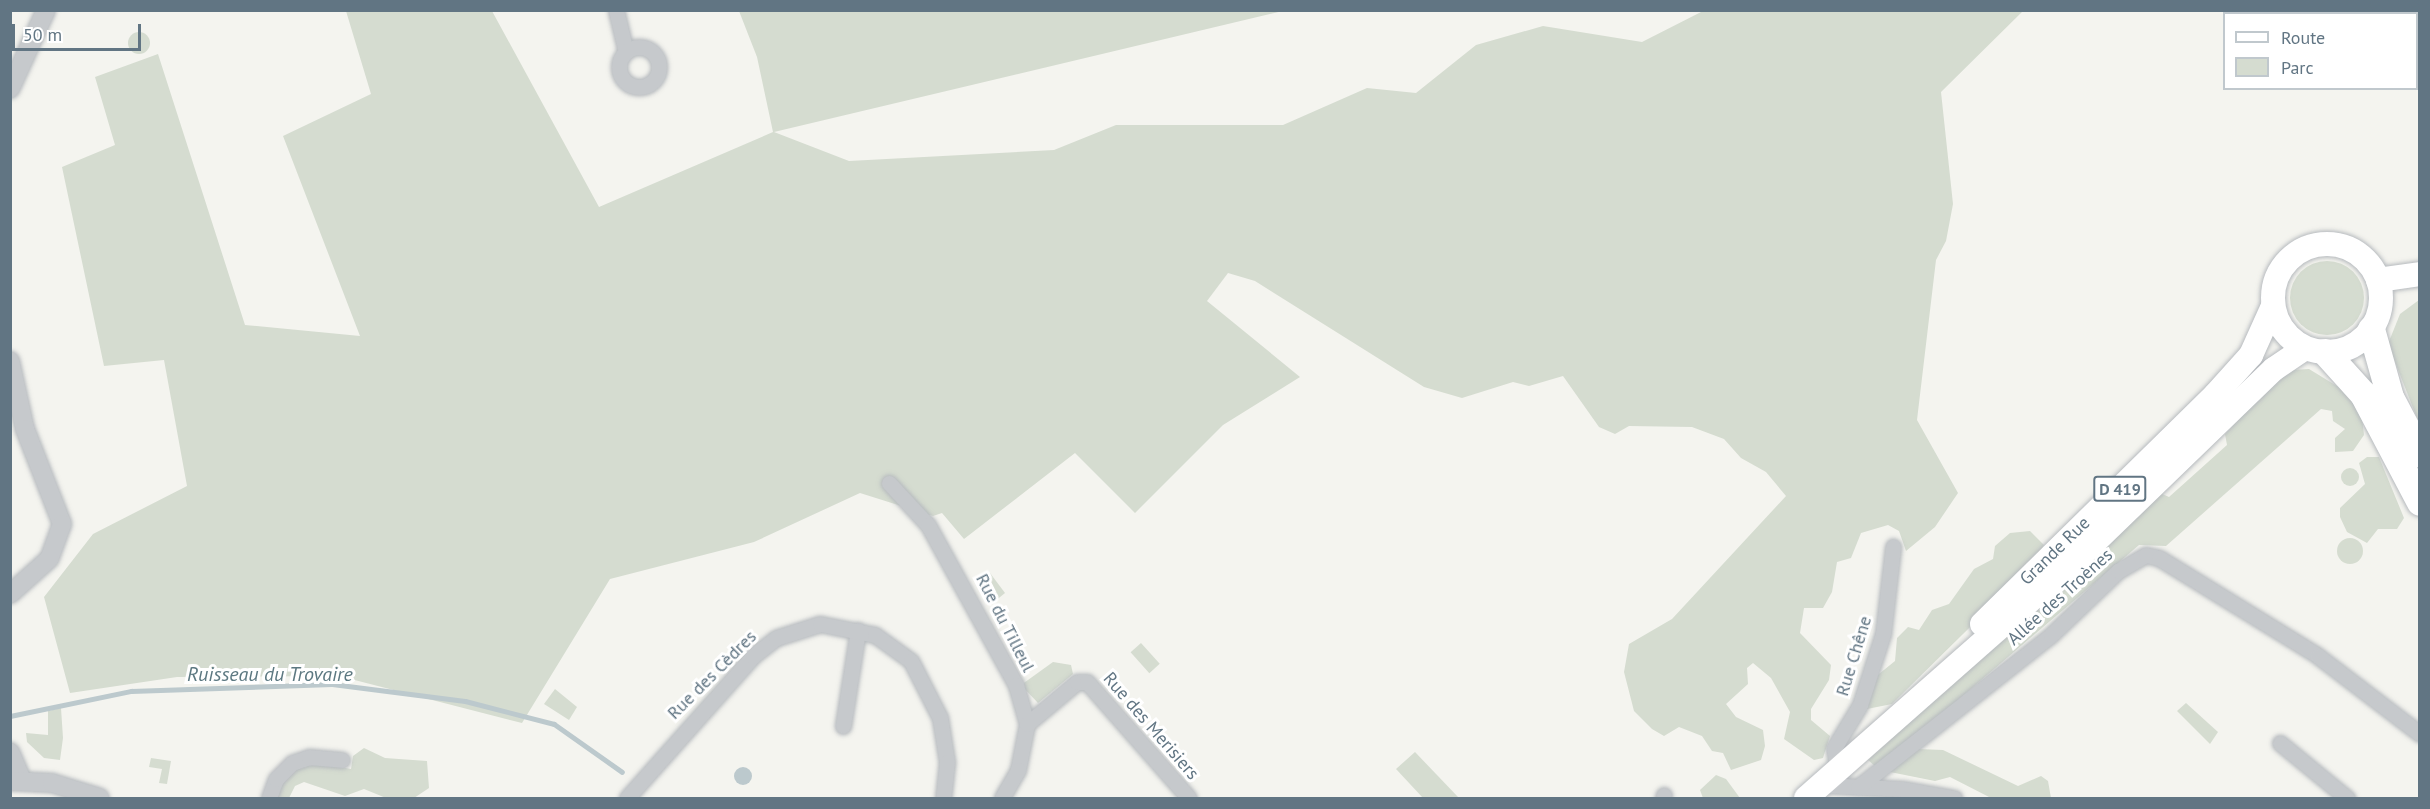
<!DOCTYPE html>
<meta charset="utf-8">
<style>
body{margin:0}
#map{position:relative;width:2430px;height:809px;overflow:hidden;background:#f4f4ef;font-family:"PT Sans",sans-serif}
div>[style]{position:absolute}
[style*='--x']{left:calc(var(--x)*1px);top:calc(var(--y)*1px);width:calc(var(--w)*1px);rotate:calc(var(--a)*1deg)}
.green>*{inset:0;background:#d5dcd0;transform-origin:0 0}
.round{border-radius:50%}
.water>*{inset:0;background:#bcc9cd}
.stream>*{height:5px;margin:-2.5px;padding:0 2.5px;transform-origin:2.5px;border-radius:2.5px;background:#bcc9cd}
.roads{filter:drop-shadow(0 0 2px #b6babe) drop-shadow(0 0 2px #b6babe)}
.minor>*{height:15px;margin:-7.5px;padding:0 7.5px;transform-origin:7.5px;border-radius:7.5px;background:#c6c9cc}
.minor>.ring{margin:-7.5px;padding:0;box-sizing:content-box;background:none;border:15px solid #c6c9cc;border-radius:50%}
.tertiary>*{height:18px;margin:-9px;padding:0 9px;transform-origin:9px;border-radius:9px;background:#c6c9cc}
.primary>*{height:24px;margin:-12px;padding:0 12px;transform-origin:12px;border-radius:12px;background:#fff}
.primary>.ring{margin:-12px;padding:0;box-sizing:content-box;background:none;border:24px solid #fff;border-radius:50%}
.motorway>*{height:27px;margin:-13.5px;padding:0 13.5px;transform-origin:13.5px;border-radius:13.5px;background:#fff}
span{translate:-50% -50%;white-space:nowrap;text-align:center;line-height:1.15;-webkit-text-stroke:6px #fff;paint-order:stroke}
.shield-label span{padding:2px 4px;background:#fff;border:2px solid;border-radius:4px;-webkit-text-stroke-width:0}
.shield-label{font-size:16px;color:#617583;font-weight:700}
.street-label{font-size:18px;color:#617583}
.water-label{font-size:20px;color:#5c7881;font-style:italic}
.frame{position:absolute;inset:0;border:12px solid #617583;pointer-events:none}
.legend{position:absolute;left:2223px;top:12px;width:195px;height:78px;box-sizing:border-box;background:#fff;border:2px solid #c0c8cd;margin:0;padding:8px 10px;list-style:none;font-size:18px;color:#617583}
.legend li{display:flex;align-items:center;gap:12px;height:30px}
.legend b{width:30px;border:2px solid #c0c8cd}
.scale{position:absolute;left:12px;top:24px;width:129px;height:27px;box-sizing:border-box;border:3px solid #617583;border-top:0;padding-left:8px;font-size:18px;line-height:21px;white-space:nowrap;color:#617583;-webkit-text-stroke:4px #fff;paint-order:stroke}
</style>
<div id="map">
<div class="green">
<i style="clip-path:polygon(346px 11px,492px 11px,599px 207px,773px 132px,757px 57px,739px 11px,1283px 11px,774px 132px,849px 161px,1054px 150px,1116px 125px,1283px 125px,1367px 88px,1416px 93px,1476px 45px,1543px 26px,1642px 42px,1703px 11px,2023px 11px,1941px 92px,1953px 204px,1946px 241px,1936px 260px,1917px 420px,1958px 493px,1935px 527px,1906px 551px,1899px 531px,1888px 525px,1861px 533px,1851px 558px,1837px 562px,1832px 592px,1823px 608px,1804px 608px,1800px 633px,1831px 665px,1829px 680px,1811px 709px,1811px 720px,1830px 736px,1823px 758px,1814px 760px,1784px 739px,1790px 712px,1771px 678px,1753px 663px,1747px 668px,1748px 684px,1726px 704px,1736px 717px,1763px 730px,1765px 746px,1761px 760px,1731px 770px,1723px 753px,1712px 751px,1702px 736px,1679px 727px,1664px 736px,1652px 729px,1634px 711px,1624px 672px,1629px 644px,1672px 619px,1786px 496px,1766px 472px,1741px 458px,1724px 439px,1692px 427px,1629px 426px,1615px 434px,1599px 427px,1563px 376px,1529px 386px,1513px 382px,1462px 398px,1424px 387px,1255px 281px,1228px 273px,1207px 301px,1300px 377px,1223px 425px,1135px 513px,1075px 453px,964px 539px,942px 513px,933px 516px,860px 493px,754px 542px,610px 579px,522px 723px,339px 676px,177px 677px,70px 693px,44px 597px,93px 534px,187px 486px,164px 360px,104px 366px,62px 167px,115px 145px,95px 77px,158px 54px,245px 325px,360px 336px,283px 136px,371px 94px)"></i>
<i class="round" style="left:128px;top:32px;width:22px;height:22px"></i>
<i class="round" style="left:2290px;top:261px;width:74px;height:74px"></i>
<i style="clip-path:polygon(2419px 300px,2419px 423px,2388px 344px,2400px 314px)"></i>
<i style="clip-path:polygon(2309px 369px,2345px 391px,2362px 417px,2364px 435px,2353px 451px,2335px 452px,2335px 438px,2345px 429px,2333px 421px,2332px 411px,2321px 409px,2166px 546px,2139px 545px,1903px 747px,1875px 766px,1868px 760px,2160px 493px,2169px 497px,2227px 445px,2225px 434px,2263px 394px,2292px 370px)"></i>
<i style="clip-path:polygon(2367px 457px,2379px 457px,2404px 518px,2397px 529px,2378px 529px,2367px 543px,2347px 532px,2340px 517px,2340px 508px,2365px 484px,2359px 463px)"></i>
<i class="round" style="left:2341px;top:468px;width:18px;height:18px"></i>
<i style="clip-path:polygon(2030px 531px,2044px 545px,2033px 565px,1892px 704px,1867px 709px,1864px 704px,1874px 678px,1895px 661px,1897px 638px,1908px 627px,1919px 630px,1932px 610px,1949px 604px,1974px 569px,1993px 559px,1995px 546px,2010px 533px)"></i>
<i class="round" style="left:2337px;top:538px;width:26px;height:26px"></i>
<i style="clip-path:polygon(990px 573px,1005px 593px,994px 602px,981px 578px)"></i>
<i style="left:1141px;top:643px;width:28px;height:14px;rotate:48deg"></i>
<i style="clip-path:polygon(1053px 662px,1071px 665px,1073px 674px,1038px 703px,1021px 685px)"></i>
<i style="clip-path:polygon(555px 689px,577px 707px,569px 720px,544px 704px)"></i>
<i style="clip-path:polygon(2186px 703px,2218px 732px,2210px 744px,2177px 711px)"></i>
<i style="clip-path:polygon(61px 708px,63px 738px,60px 760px,44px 758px,27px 742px,26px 733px,48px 735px,48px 711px)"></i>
<i style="clip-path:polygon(364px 748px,385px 758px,427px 761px,429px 788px,414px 798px,386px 798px,364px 789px,345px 796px,304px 782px,295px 786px,289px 798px,275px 798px,278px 784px,299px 767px,325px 764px,351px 769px,353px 756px)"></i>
<i style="clip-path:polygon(1918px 749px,1943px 750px,2018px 786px,2041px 776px,2048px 781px,2051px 798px,1991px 798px,1950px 777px,1935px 781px,1890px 772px)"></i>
<i style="clip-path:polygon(1415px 752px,1459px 798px,1423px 798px,1396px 769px)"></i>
<i style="clip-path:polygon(151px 758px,171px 761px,167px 784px,159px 783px,162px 769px,149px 767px)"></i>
<i style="clip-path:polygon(1716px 775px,1726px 779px,1740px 798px,1703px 798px,1700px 790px)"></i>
</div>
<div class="water">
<i class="round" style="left:734px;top:767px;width:18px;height:18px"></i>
</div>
<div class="stream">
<i style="--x:10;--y:716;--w:124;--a:-11.7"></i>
<i style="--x:131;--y:691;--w:201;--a:-2"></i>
<i style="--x:332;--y:684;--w:134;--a:7.3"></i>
<i style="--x:465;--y:701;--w:92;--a:14.5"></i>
<i style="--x:554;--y:724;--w:83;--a:35.2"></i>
</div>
<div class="roads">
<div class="minor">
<i style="--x:616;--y:10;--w:43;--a:76.6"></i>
<i class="ring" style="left:619px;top:47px;width:25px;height:25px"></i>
<i style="--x:889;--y:483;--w:57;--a:47.1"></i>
<i style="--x:928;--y:525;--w:183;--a:61.2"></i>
<i style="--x:1016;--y:685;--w:41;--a:74.2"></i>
<i style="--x:1027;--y:724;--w:47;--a:101.1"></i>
<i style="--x:1018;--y:770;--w:32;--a:120"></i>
<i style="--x:1027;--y:724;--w:65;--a:-40"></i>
<i style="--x:1077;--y:682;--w:10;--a:0"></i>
<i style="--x:1087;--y:682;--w:154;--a:48.7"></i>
<i style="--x:843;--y:726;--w:97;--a:-81.1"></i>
<i style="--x:2280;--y:743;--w:87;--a:39.4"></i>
<i style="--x:1838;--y:769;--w:21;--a:-101"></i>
<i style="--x:1834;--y:748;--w:50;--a:-58.8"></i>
<i style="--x:1860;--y:705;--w:75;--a:-72.1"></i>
<i style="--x:1883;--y:634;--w:88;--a:-83.4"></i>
<i style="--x:1824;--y:785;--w:78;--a:2.9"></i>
<i style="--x:1902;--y:789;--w:53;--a:9.8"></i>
<i style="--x:1858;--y:787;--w:246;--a:-38.2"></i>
<i style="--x:2051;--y:635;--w:93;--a:-43.7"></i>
<i style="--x:2118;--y:571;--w:32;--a:-30"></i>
<i style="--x:2146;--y:555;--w:13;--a:13"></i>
<i style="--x:2159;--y:558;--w:187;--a:31.6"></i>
<i style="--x:2318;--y:656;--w:128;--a:37.4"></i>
<i style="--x:269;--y:798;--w:20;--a:-70"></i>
<i style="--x:276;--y:779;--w:23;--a:-45"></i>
<i style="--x:292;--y:763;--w:18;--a:-19"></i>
<i style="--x:309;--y:757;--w:33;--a:5"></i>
<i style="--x:627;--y:798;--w:190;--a:-48.4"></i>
<i style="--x:753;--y:656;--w:29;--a:-38"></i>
<i style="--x:776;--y:638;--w:46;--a:-17.7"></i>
<i style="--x:820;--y:624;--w:56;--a:11.3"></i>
<i style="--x:875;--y:635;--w:44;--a:35.8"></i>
<i style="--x:911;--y:661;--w:64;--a:63"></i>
<i style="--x:940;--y:718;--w:45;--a:81"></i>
<i style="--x:947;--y:762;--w:36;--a:96"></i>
<i style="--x:1663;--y:798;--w:3;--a:-72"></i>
</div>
<div class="tertiary">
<i style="--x:10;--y:89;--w:87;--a:-65.5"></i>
<i style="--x:10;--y:361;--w:70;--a:77.6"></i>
<i style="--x:25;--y:429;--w:102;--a:68.7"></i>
<i style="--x:62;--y:524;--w:37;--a:110"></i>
<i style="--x:49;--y:559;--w:52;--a:138.1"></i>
<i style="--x:10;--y:752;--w:30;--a:67"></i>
<i style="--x:10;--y:781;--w:42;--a:2.7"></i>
<i style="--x:52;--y:783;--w:50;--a:17.4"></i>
</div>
<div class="primary">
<i class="ring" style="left:2273px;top:244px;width:84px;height:84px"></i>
<i style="--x:2378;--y:280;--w:42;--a:-8.1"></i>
<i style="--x:1982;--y:624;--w:327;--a:-44.5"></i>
<i style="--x:2215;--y:395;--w:54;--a:-48"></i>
<i style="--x:2251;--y:355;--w:54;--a:-65.8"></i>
<i style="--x:1806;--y:798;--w:356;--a:-41.4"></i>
<i style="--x:2073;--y:563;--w:279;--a:-44"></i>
<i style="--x:2274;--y:369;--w:37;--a:-34"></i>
</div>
<div class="motorway">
<i style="--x:2371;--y:329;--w:71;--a:74.4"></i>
<i style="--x:2390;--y:397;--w:64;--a:62.2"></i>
<i style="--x:2325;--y:352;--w:57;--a:47.9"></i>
<i style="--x:2363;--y:394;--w:122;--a:62.2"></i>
</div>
</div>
<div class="shield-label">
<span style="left:2120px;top:489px">D 419</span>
</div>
<div class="street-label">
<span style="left:2055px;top:551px;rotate:-44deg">Grande Rue</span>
<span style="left:2060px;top:597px;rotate:-42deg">Allée des Troènes</span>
<span style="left:1005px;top:623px;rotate:63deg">Rue du Tilleul</span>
<span style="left:1854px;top:656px;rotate:-73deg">Rue Chêne</span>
<span style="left:712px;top:675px;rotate:-45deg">Rue des Cèdres</span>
<span style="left:1151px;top:726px;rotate:49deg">Rue des Merisiers</span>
</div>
<div class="water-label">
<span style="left:270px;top:674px">Ruisseau du Trovaire</span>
</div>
<div class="frame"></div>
<ul class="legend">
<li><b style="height:8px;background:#fff"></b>Route</li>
<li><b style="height:16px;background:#d5dcd0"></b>Parc</li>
</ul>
<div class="scale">50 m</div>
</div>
